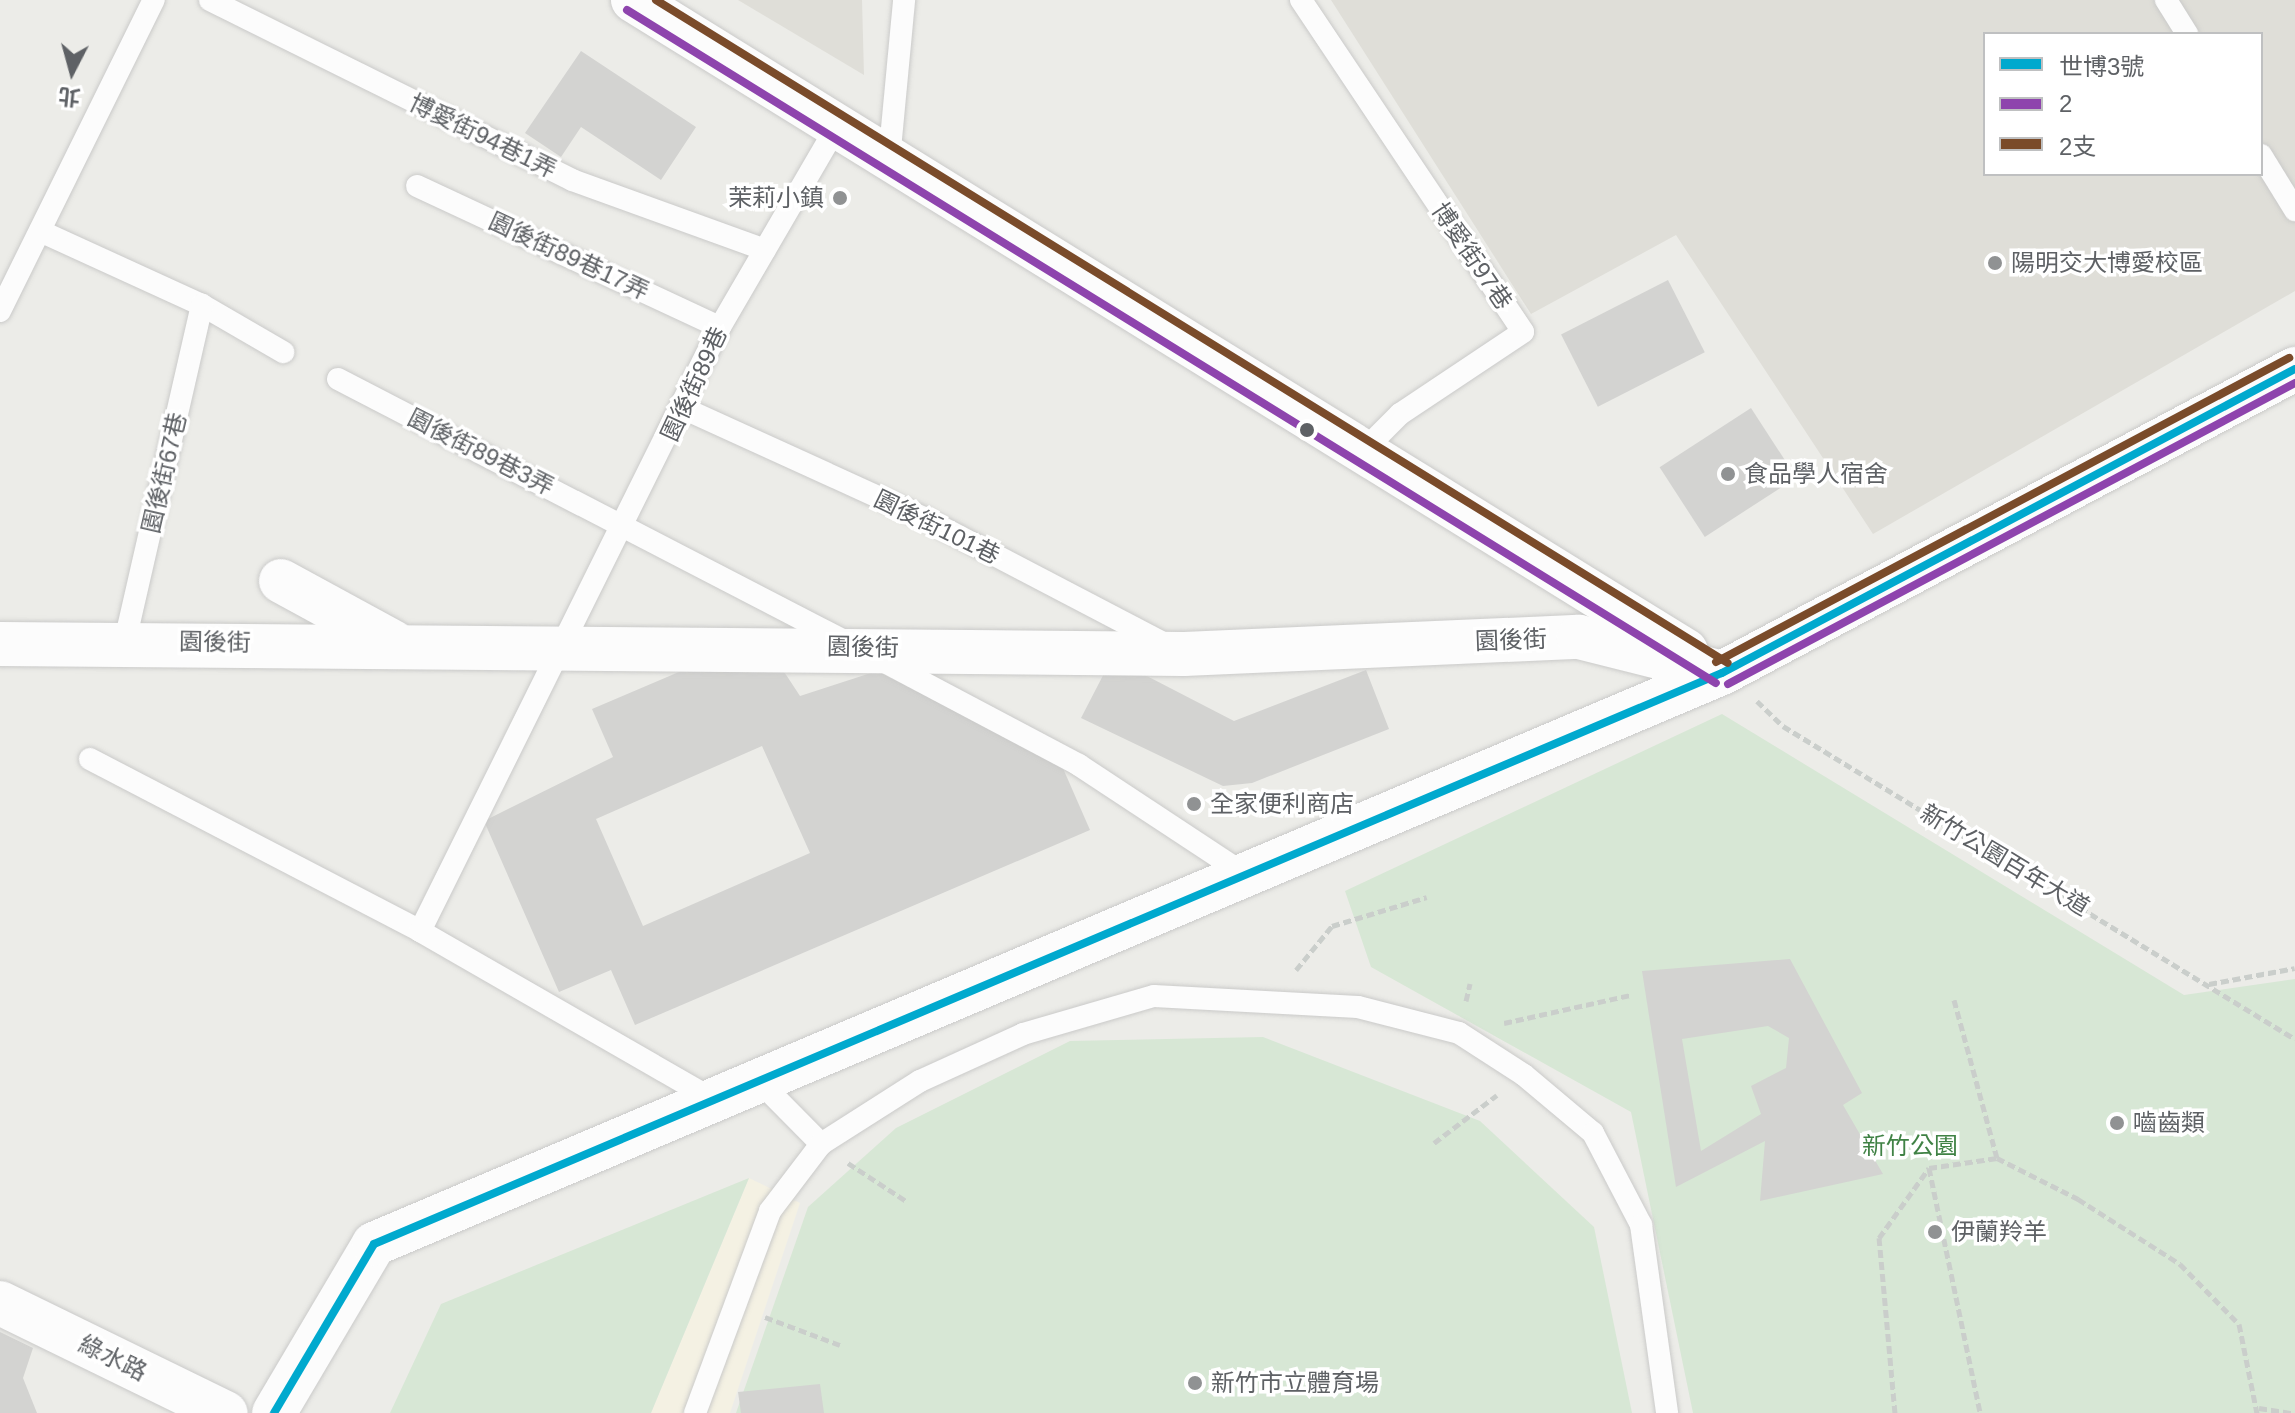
<!DOCTYPE html>
<meta charset="utf-8">
<style>
body{margin:0}
#map{position:relative;width:2295px;height:1413px;overflow:hidden;background:#ecece8;font-family:Arial,"Noto Sans TC",sans-serif}
div>[style]{position:absolute}
[style*='--x']{left:calc(var(--x)*1px);top:calc(var(--y)*1px);width:calc(var(--w)*1px);rotate:calc(var(--a)*1deg)}
.commercial>*{inset:0;background:#f4f1e3}
.education>*{inset:0;background:#dfded8}
.green>*{inset:0;background:#d7e7d5}
.building>*{inset:0;background:#d3d3d1;transform-origin:0 0}
.path>*{height:5px;margin-top:-2.5px;transform-origin:0;background:repeating-linear-gradient(90deg,#cacecb 0 8px,transparent 0 12px)}
.roads{filter:drop-shadow(0 0 2px #cacac9) drop-shadow(0 0 2px #cacac9)}
.service>*{height:22px;margin:-11px;padding:0 11px;transform-origin:11px;border-radius:11px;background:#fcfcfc}
.minor>*{height:44px;margin:-22px;padding:0 22px;transform-origin:22px;border-radius:22px;background:#fcfcfc}
.tertiary>*{height:44px;margin:-22px;padding:0 22px;transform-origin:22px;border-radius:22px;background:#fcfcfc}
.bus-1>*{height:8px;margin:-4px;padding:0 4px;transform-origin:4px;border-radius:4px;background:#00a9ce}
.bus-2>*{height:8px;margin:-4px;padding:0 4px;transform-origin:4px;border-radius:4px;background:#8e44ad}
.bus-3>*{height:8px;margin:-4px;padding:0 4px;transform-origin:4px;border-radius:4px;background:#7a4b2a}
.dots>*{width:22px;height:22px;translate:-50% -50%;box-sizing:border-box;border:4px solid #fff;border-radius:50%}
span{translate:-50% -50%;white-space:nowrap;text-align:center;line-height:1.15;-webkit-text-stroke:7px #fff;paint-order:stroke}
.street-label{font-size:24px;color:#5e6165}
.poi-label{font-size:24px;color:#5e6165}
.right{translate:-100% -50%;text-align:right}
.left{translate:0 -50%;text-align:left}
.park-label{font-size:24px;color:#408245}
.legend{position:absolute;left:1983px;top:32px;width:280px;height:144px;box-sizing:border-box;background:#fff;border:2px solid #bfc0c1;margin:0;padding:10px 14px;list-style:none;font-size:24px;color:#5e6165}
.legend li{display:flex;align-items:center;gap:16px;height:40px}
.legend b{width:40px;border:2px solid #bfc0c1}
.north{position:absolute;left:32px;top:32px;width:80px;height:80px;-webkit-text-stroke:6px #fff;paint-order:stroke;rotate:186deg;font-size:22px;font-weight:700;line-height:32px;text-align:center;color:#5e6165}
.north::after{content:'';display:block;margin:auto;width:28px;height:36px;background:#5e6165;clip-path:polygon(50% 0,100% 100%,50% 72%,0 100%)}
</style>
<div id="map">
<div class="commercial">
<i style="clip-path:polygon(749px 1178px,800px 1203px,730px 1413px,651px 1413px)"></i>
</div>
<div class="education">
<i style="clip-path:polygon(738px 0,862px 0,864px 75px)"></i>
<i style="clip-path:polygon(evenodd,1331px 0,2295px 0,2295px 291px,1873px 534px,1676px 235px,1531px 314px,1331px 0,1985px 34px,2261px 34px,2261px 174px,1985px 174px,1985px 34px)"></i>
</div>
<div class="green">
<i style="clip-path:polygon(1722px 714px,2184px 995px,2295px 979px,2295px 1413px,1693px 1413px,1631px 1112px,1371px 967px,1345px 891px)"></i>
<i style="clip-path:polygon(1263px 1037px,1480px 1121px,1594px 1227px,1632px 1413px,736px 1413px,808px 1207px,896px 1128px,1070px 1041px)"></i>
<i style="clip-path:polygon(749px 1178px,651px 1413px,390px 1413px,441px 1304px)"></i>
</div>
<div class="building">
<i style="clip-path:polygon(581px 51px,696px 127px,661px 180px,581px 127px,561px 157px,525px 133px)"></i>
<i style="left:1668px;top:280px;width:81px;height:120px;rotate:63deg"></i>
<i style="left:1751px;top:408px;width:83px;height:109px;rotate:57deg"></i>
<i style="clip-path:polygon(1112px 658px,1234px 721px,1366px 670px,1389px 729px,1252px 783px,1223px 786px,1081px 718px)"></i>
<i style="clip-path:polygon(evenodd,777px 661px,800px 696px,877px 671px,1062px 766px,1090px 830px,635px 1025px,611px 970px,559px 992px,484px 821px,613px 757px,592px 709px,700px 663px,777px 661px,762px 746px,810px 853px,643px 926px,596px 819px,762px 746px)"></i>
<i style="clip-path:polygon(evenodd,1790px 959px,1862px 1093px,1843px 1105px,1883px 1174px,1760px 1201px,1765px 1141px,1676px 1187px,1642px 971px,1790px 959px,1768px 1026px,1789px 1038px,1786px 1068px,1751px 1086px,1761px 1114px,1701px 1151px,1682px 1039px,1768px 1026px)"></i>
<i style="clip-path:polygon(0 1332px,33px 1348px,23px 1378px,37px 1413px,0 1413px)"></i>
<i style="clip-path:polygon(820px 1384px,824px 1413px,741px 1413px,738px 1392px)"></i>
</div>
<div class="path">
<i style="--x:1757;--y:701;--w:36;--a:44"></i>
<i style="--x:1783;--y:726;--w:600;--a:31.44"></i>
<i style="--x:1296;--y:970;--w:57;--a:-50.7"></i>
<i style="--x:1332;--y:926;--w:99;--a:-17"></i>
<i style="--x:2209;--y:984;--w:87;--a:-10.5"></i>
<i style="--x:1466;--y:1001;--w:18;--a:-77"></i>
<i style="--x:1504;--y:1023;--w:129;--a:-12.5"></i>
<i style="--x:1434;--y:1143;--w:79;--a:-37.3"></i>
<i style="--x:1997;--y:1158;--w:91;--a:26.8"></i>
<i style="--x:2078;--y:1199;--w:121;--a:32.5"></i>
<i style="--x:2180;--y:1264;--w:84;--a:45.5"></i>
<i style="--x:2239;--y:1324;--w:91;--a:78.6"></i>
<i style="--x:848;--y:1163;--w:69;--a:33.2"></i>
<i style="--x:1929;--y:1168;--w:250;--a:78.2"></i>
<i style="--x:765;--y:1317;--w:80;--a:20.5"></i>
<i style="--x:2259;--y:1408;--w:33;--a:9"></i>
<i style="--x:1895;--y:1413;--w:176;--a:-95.2"></i>
<i style="--x:1879;--y:1238;--w:86;--a:-54.5"></i>
<i style="--x:1929;--y:1168;--w:69;--a:-8.4"></i>
<i style="--x:1997;--y:1158;--w:164;--a:-105.2"></i>
</div>
<div class="roads">
<div class="service">
<i style="--x:210;--y:0;--w:404;--a:26.4"></i>
<i style="--x:572;--y:180;--w:205;--a:19.9"></i>
<i style="--x:1301;--y:0;--w:399;--a:56.2"></i>
<i style="--x:1523;--y:332;--w:148;--a:146.3"></i>
<i style="--x:1400;--y:414;--w:54;--a:135"></i>
<i style="--x:2166;--y:0;--w:40;--a:58"></i>
<i style="--x:2261;--y:155;--w:65;--a:58.3"></i>
<i style="--x:889;--y:160;--w:161;--a:-84.6"></i>
<i style="--x:417;--y:186;--w:334;--a:25"></i>
<i style="--x:40;--y:231;--w:178;--a:24.6"></i>
<i style="--x:202;--y:305;--w:94;--a:30.1"></i>
<i style="--x:0;--y:311;--w:347;--a:-63.7"></i>
<i style="--x:338;--y:379;--w:574;--a:27.37"></i>
<i style="--x:685;--y:409;--w:265;--a:24.5"></i>
<i style="--x:926;--y:519;--w:270;--a:27.6"></i>
<i style="--x:125;--y:641;--w:345;--a:-77.1"></i>
<i style="--x:879;--y:659;--w:226;--a:27.9"></i>
<i style="--x:1079;--y:765;--w:204;--a:33.4"></i>
<i style="--x:90;--y:759;--w:372;--a:27.5"></i>
<i style="--x:420;--y:931;--w:336;--a:29.9"></i>
<i style="--x:420;--y:931;--w:674;--a:-63.59"></i>
<i style="--x:720;--y:327;--w:230;--a:-59.8"></i>
<i style="--x:756;--y:1078;--w:93;--a:45.4"></i>
<i style="--x:695;--y:1413;--w:215;--a:-69.6"></i>
<i style="--x:770;--y:1211;--w:84;--a:-52.7"></i>
<i style="--x:821;--y:1144;--w:117;--a:-32.5"></i>
<i style="--x:920;--y:1081;--w:113;--a:-24.5"></i>
<i style="--x:1023;--y:1034;--w:136;--a:-16.2"></i>
<i style="--x:1154;--y:996;--w:204;--a:3.1"></i>
<i style="--x:1358;--y:1007;--w:104;--a:14.4"></i>
<i style="--x:1459;--y:1033;--w:77;--a:32.9"></i>
<i style="--x:1524;--y:1075;--w:90;--a:40"></i>
<i style="--x:1593;--y:1133;--w:104;--a:62.4"></i>
<i style="--x:1641;--y:1225;--w:190;--a:82.1"></i>
</div>
<div class="minor">
<i style="--x:633;--y:0;--w:1238;--a:31.73"></i>
<i style="--x:281;--y:581;--w:128;--a:28.6"></i>
<i style="--x:0;--y:644;--w:1184;--a:0.48"></i>
<i style="--x:1184;--y:654;--w:395;--a:-2.5"></i>
<i style="--x:1579;--y:637;--w:147;--a:14.1"></i>
<i style="--x:0;--y:1303;--w:251;--a:26"></i>
</div>
<div class="tertiary">
<i style="--x:274;--y:1413;--w:196;--a:-59.4"></i>
<i style="--x:374;--y:1244;--w:1464;--a:-22.96"></i>
<i style="--x:1722;--y:673;--w:649;--a:-27.95"></i>
</div>
</div>
<div class="bus-1">
<i style="--x:274;--y:1413;--w:196;--a:-59.4"></i>
<i style="--x:374;--y:1244;--w:1464;--a:-22.96"></i>
<i style="--x:1722;--y:673;--w:649;--a:-27.95"></i>
</div>
<div class="bus-2">
<i style="--x:627;--y:10;--w:1280;--a:31.72"></i>
<i style="--x:1728;--y:684;--w:642;--a:-27.96"></i>
</div>
<div class="bus-3">
<i style="--x:656;--y:0;--w:1260;--a:31.74"></i>
<i style="--x:1716;--y:662;--w:649;--a:-27.95"></i>
</div>
<div class="dots">
<i style="left:840px;top:198px;background:#909293"></i>
<i style="left:1995px;top:263px;background:#909293"></i>
<i style="left:1307px;top:430px;background:#5e6165"></i>
<i style="left:1728px;top:474px;background:#909293"></i>
<i style="left:1194px;top:804px;background:#909293"></i>
<i style="left:2117px;top:1123px;background:#909293"></i>
<i style="left:1935px;top:1232px;background:#909293"></i>
<i style="left:1195px;top:1383px;background:#909293"></i>
</div>
<div class="street-label">
<span style="left:483px;top:136px;rotate:26deg">博愛街94巷1弄</span>
<span style="left:569px;top:256px;rotate:25deg">園後街89巷17弄</span>
<span style="left:1472px;top:256px;rotate:56deg">博愛街97巷</span>
<span style="left:694px;top:384px;rotate:-65deg">園後街89巷</span>
<span style="left:481px;top:452px;rotate:27deg">園後街89巷3弄</span>
<span style="left:164px;top:473px;rotate:-77deg">園後街67巷</span>
<span style="left:937px;top:527px;rotate:26deg">園後街101巷</span>
<span style="left:1511px;top:640px;rotate:-2deg">園後街</span>
<span style="left:215px;top:642px;rotate:1deg">園後街</span>
<span style="left:863px;top:647px;rotate:1deg">園後街</span>
<span style="left:2005px;top:860px;rotate:31deg">新竹公園百年大道</span>
<span style="left:113px;top:1358px;rotate:26deg">綠水路</span>
</div>
<div class="poi-label">
<span class="right" style="left:824px;top:198px">茉莉小鎮</span>
<span class="left" style="left:2011px;top:263px">陽明交大博愛校區</span>
<span class="left" style="left:1744px;top:474px">食品學人宿舍</span>
<span class="left" style="left:1210px;top:804px">全家便利商店</span>
<span class="left" style="left:2133px;top:1123px">嚙齒類</span>
<span class="left" style="left:1951px;top:1232px">伊蘭羚羊</span>
<span class="left" style="left:1211px;top:1383px">新竹市立體育場</span>
</div>
<div class="park-label">
<span style="left:1910px;top:1146px">新竹公園</span>
</div>
<ul class="legend">
<li><b style="height:10px;background:#00a9ce"></b>世博3號</li>
<li><b style="height:10px;background:#8e44ad"></b>2</li>
<li><b style="height:10px;background:#7a4b2a"></b>2支</li>
</ul>
<div class="north">北</div>
</div>
